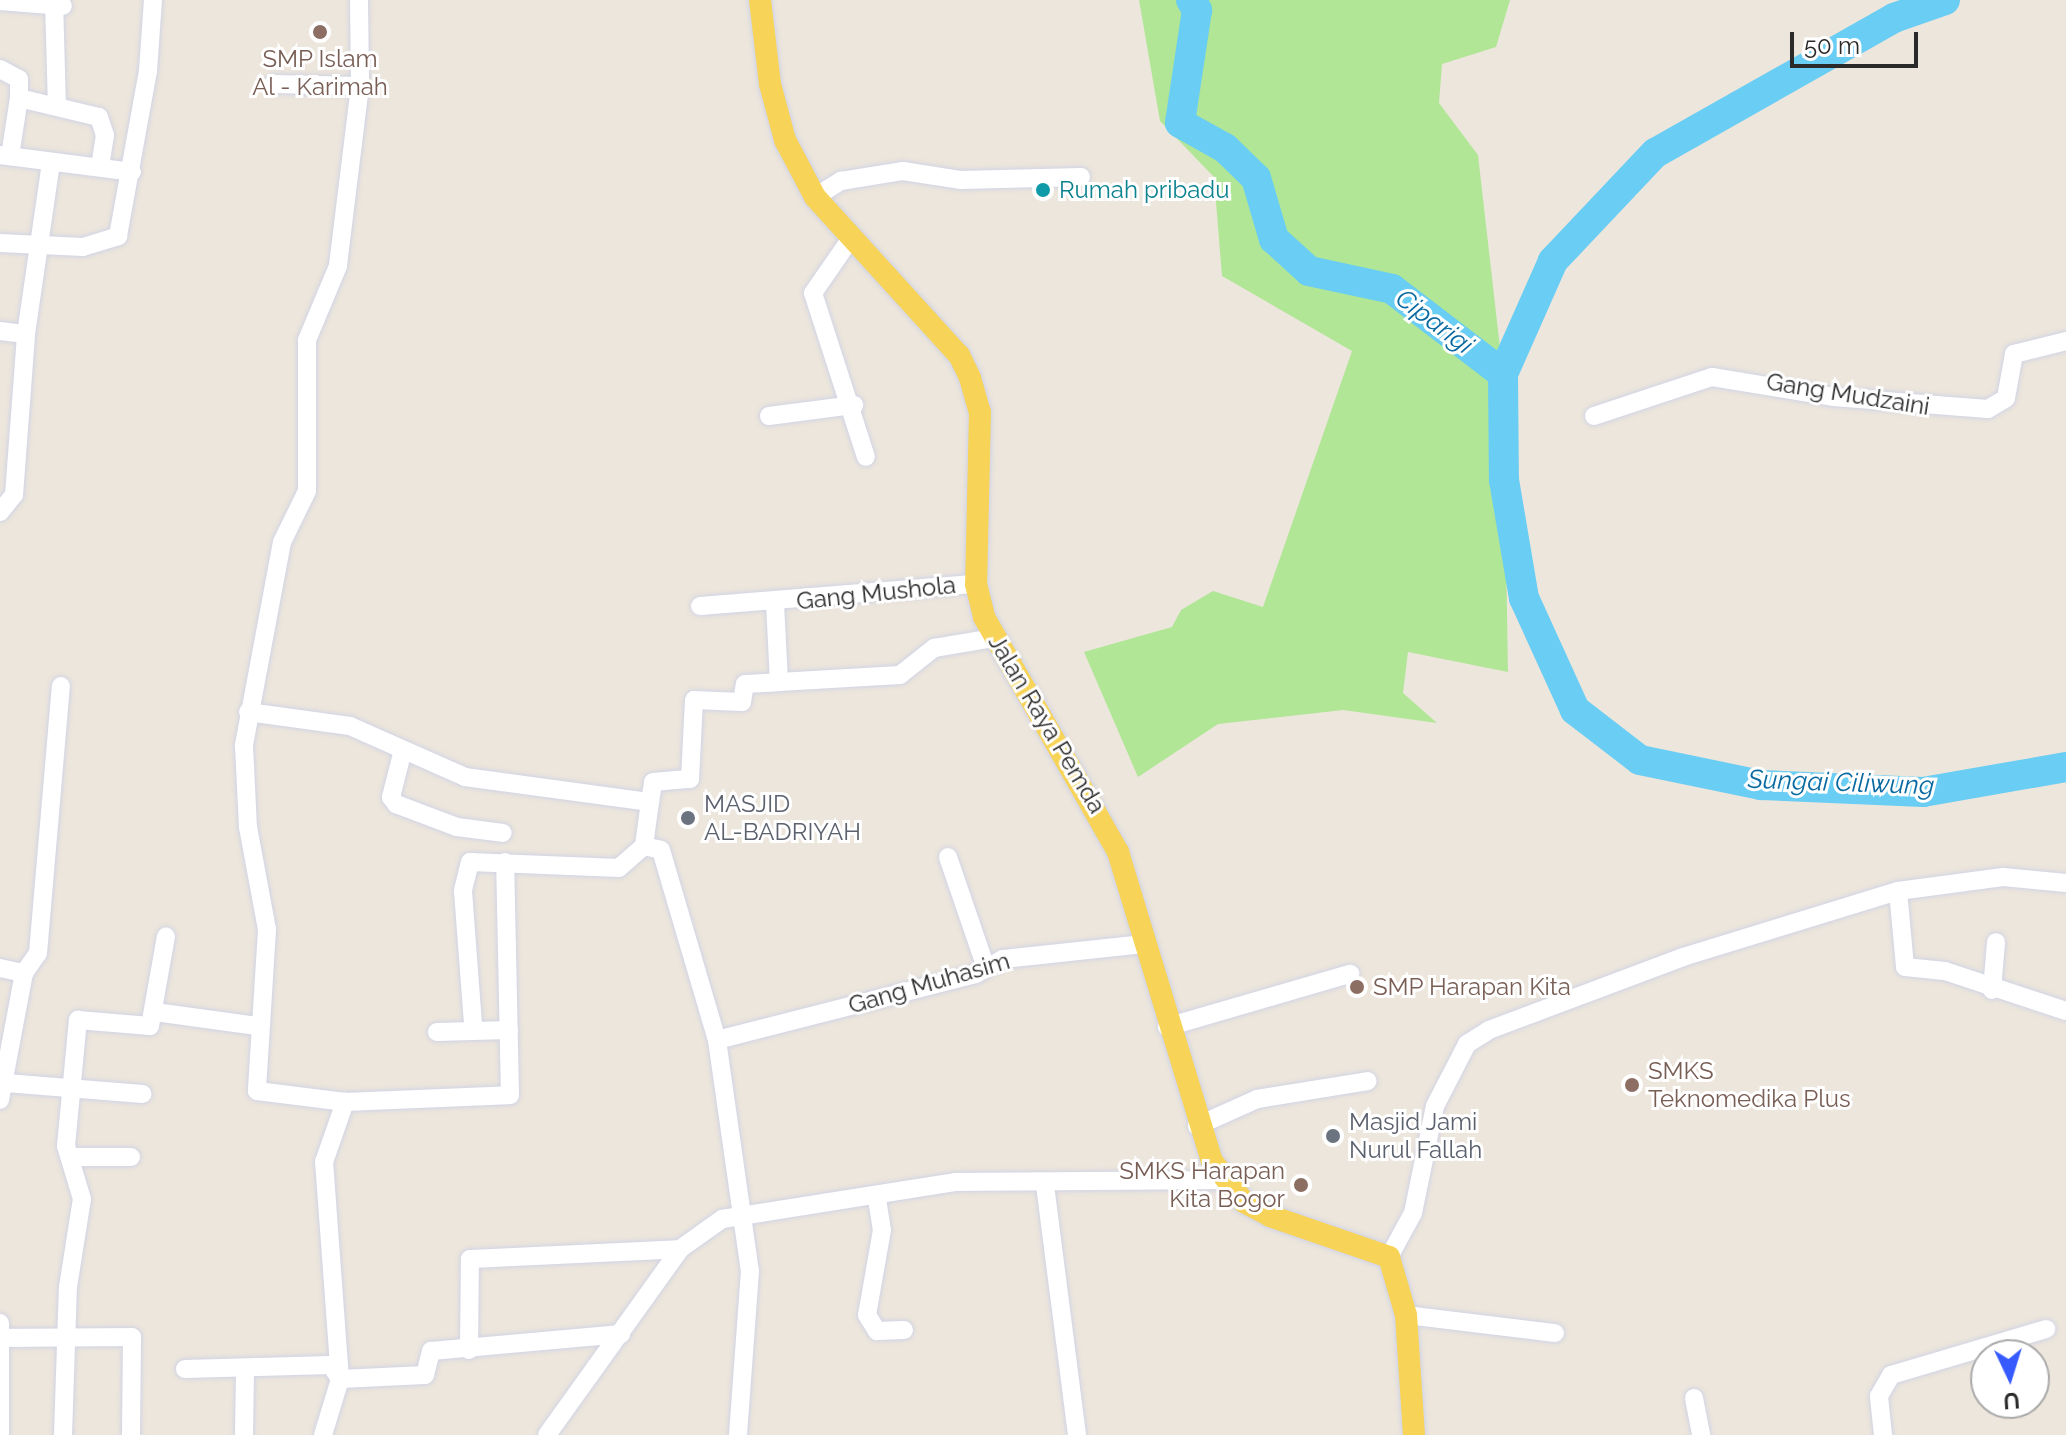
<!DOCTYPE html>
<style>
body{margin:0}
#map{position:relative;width:2066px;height:1435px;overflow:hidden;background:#ede6dc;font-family:Raleway,sans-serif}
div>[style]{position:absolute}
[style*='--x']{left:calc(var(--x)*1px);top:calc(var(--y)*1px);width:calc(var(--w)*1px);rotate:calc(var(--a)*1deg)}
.green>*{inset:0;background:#b0e696}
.river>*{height:30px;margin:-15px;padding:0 15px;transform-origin:15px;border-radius:15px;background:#6acdf4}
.roads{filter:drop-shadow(0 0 2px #d1d4e4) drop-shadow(0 0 2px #d1d4e4)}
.minor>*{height:18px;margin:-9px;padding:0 9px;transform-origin:9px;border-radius:9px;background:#fff}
.major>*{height:22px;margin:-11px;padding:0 11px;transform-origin:11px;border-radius:11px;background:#f7d357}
.dots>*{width:22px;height:22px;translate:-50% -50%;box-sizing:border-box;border:4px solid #fff;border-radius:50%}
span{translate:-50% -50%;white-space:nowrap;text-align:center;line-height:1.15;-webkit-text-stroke:6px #fff;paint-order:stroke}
.education-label{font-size:24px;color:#785e54}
.left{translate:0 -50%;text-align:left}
.right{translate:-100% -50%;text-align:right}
.culture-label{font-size:24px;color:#0d838f}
.street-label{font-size:24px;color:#2a2a2a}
.worship-label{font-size:24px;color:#5b616d}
.water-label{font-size:26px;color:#086aa1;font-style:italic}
.north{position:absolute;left:1970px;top:1339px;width:80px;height:80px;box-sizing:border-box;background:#fff;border:2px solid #aaa;border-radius:50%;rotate:176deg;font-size:22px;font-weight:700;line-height:32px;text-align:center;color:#2a2a2a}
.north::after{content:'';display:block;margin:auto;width:28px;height:36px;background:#375aff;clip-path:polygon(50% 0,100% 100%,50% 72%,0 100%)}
.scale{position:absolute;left:1790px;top:32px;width:128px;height:36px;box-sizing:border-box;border:4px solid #2a2a2a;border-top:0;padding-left:10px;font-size:24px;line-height:28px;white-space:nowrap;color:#2a2a2a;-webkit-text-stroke:6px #fff;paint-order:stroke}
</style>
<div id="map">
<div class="green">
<i style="clip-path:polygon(1139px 0,1510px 0,1496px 47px,1442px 64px,1439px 103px,1478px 155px,1503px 374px,1508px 672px,1408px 652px,1403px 693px,1437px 723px,1343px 710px,1218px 724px,1138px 777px,1084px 652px,1172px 627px,1181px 610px,1213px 591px,1263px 607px,1352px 351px,1222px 276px,1214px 177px,1160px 121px)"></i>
</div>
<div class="river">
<i style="--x:1191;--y:0;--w:12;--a:59"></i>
<i style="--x:1197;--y:10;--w:114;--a:98.6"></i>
<i style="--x:1180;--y:123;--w:51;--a:29.1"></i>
<i style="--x:1225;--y:148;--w:43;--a:44.1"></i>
<i style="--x:1256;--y:178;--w:64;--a:73.6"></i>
<i style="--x:1274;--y:239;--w:47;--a:42.4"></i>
<i style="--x:1309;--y:271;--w:85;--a:12.2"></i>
<i style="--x:1392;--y:289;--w:140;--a:37.4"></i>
<i style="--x:1945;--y:0;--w:54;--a:160.6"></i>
<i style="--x:1894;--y:18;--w:274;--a:150.5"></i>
<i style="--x:1655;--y:153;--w:149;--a:133.4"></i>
<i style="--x:1553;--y:261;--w:124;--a:113.9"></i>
<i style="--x:1503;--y:374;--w:106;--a:89.5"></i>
<i style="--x:1504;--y:480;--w:120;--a:80.4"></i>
<i style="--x:1524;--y:598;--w:123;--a:65.5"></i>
<i style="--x:1575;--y:710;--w:82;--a:37.6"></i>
<i style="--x:1640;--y:760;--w:124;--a:11.7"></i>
<i style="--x:1761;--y:785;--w:162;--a:2.5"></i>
<i style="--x:1923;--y:792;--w:145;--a:-9.9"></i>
</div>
<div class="roads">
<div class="minor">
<i style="--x:54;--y:0;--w:105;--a:88.4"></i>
<i style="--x:359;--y:0;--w:86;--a:89.3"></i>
<i style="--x:360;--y:86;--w:181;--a:97"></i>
<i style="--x:338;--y:266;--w:80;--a:112.7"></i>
<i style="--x:307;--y:340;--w:151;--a:90"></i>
<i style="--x:307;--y:491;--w:57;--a:116.1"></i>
<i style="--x:282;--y:542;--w:208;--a:100.6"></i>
<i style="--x:244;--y:746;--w:81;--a:87.2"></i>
<i style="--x:248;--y:827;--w:105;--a:79.5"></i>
<i style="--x:267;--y:930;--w:161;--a:93.6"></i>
<i style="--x:257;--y:1091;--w:89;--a:7.1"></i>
<i style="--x:345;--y:1102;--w:165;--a:-2.4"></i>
<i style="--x:510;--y:1095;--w:233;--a:-91.2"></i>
<i style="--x:0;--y:1;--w:63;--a:4.5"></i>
<i style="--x:0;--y:69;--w:21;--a:28"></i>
<i style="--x:19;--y:79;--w:19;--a:90"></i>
<i style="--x:273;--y:84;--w:87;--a:1.3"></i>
<i style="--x:0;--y:155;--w:133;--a:7.3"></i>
<i style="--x:10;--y:156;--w:59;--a:-81.2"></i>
<i style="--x:19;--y:98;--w:82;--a:13.4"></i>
<i style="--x:99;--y:117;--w:19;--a:72"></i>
<i style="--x:105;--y:135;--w:32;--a:99"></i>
<i style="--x:815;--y:197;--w:31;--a:-32"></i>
<i style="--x:841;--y:181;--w:63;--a:-9.2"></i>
<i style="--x:903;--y:171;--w:59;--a:8.8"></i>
<i style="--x:961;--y:180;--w:120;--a:-1.4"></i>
<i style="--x:849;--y:241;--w:63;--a:124.7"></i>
<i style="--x:813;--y:293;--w:172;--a:72.1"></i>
<i style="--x:0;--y:243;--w:83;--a:2.8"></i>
<i style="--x:83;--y:247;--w:37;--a:-17"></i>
<i style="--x:118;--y:236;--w:168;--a:-79.7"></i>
<i style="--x:148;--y:71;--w:71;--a:-86"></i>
<i style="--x:0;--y:331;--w:26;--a:7"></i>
<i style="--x:769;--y:416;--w:86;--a:-7.4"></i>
<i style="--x:1594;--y:416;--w:124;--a:-18.3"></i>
<i style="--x:1712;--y:377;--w:124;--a:9.3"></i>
<i style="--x:1834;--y:397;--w:154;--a:4.5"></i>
<i style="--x:1988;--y:409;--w:21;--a:-31"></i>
<i style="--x:2006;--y:398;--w:45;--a:-79.7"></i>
<i style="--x:2014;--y:354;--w:54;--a:-14"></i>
<i style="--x:0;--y:512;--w:22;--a:-51"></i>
<i style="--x:14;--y:495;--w:161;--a:-85.7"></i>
<i style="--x:26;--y:334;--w:174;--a:-81.7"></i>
<i style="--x:700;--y:606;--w:277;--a:-4.6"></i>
<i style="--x:779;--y:682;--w:121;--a:-3.3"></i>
<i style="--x:900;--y:675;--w:43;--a:-38.5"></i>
<i style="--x:934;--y:648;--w:61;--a:-9.5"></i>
<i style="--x:248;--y:712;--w:103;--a:7.8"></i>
<i style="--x:350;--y:726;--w:126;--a:23.9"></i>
<i style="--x:465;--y:777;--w:187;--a:7.7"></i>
<i style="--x:650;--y:802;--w:44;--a:97.8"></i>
<i style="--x:644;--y:846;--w:33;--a:139"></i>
<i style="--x:619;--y:868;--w:149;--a:-177.7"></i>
<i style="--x:470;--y:862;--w:30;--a:104"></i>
<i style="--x:463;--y:891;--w:134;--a:85.7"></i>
<i style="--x:403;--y:750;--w:49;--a:104.3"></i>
<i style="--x:391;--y:797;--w:9;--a:54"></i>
<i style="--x:396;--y:804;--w:65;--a:20.7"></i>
<i style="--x:457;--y:827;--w:46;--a:7.4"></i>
<i style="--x:650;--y:802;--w:20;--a:-81"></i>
<i style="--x:653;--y:782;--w:37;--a:-5"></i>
<i style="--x:690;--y:779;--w:79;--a:-87.1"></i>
<i style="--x:694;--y:700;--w:48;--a:2.4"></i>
<i style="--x:742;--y:702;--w:18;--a:-81"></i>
<i style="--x:745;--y:684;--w:34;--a:-3"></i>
<i style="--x:779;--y:682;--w:79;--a:-92.9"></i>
<i style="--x:644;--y:846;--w:17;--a:13"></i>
<i style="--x:661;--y:850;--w:198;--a:73.6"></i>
<i style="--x:717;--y:1040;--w:233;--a:81.9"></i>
<i style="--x:750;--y:1271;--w:164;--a:94.2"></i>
<i style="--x:948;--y:857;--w:117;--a:71.1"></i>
<i style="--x:1898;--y:891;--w:76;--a:84.7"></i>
<i style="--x:1905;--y:967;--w:40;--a:5.7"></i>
<i style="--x:1945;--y:971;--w:127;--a:18.3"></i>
<i style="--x:0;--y:968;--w:25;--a:12"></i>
<i style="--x:24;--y:973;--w:24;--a:-55"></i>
<i style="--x:38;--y:953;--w:268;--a:-85.1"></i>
<i style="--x:1992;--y:990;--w:48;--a:-85.2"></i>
<i style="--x:155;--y:1012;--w:103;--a:7.8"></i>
<i style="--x:1167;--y:1027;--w:191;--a:-16.2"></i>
<i style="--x:437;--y:1032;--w:72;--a:-1.6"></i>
<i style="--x:717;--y:1040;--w:267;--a:-14.3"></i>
<i style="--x:976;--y:974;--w:31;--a:-29"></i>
<i style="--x:1003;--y:959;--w:142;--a:-6.1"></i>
<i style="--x:6;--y:1083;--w:137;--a:4.6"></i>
<i style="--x:0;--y:1100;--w:129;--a:-79.3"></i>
<i style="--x:1197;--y:1126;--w:66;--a:-24.2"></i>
<i style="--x:1257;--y:1099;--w:112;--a:-9.2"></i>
<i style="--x:70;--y:1157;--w:61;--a:0"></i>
<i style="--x:1045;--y:1185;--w:252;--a:82.7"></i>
<i style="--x:877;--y:1199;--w:31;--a:81"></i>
<i style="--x:882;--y:1230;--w:86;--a:100"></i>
<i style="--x:867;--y:1315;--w:19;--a:58"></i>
<i style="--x:877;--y:1331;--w:27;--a:-2"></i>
<i style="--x:1389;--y:1257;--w:50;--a:-61.4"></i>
<i style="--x:1413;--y:1213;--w:109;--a:-78.4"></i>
<i style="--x:1435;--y:1106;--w:70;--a:-62.7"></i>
<i style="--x:1467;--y:1044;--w:26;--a:-32"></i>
<i style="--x:1489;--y:1030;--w:207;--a:-20.6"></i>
<i style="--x:1683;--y:957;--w:225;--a:-17.1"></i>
<i style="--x:1898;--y:891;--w:106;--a:-7.6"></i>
<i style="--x:2003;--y:877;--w:63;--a:5.4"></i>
<i style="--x:1406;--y:1315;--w:150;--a:6.9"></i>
<i style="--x:0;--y:1323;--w:112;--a:90"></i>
<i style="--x:1;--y:1338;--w:131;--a:-0.4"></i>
<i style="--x:132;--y:1337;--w:98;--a:90.6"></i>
<i style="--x:469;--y:1350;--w:91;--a:-89.4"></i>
<i style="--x:470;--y:1259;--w:210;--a:-2.7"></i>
<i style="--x:185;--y:1369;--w:146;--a:-1.6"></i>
<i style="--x:331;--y:1365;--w:17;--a:57"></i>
<i style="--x:340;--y:1379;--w:85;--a:-2.7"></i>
<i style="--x:425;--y:1375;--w:25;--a:-76"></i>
<i style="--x:431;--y:1351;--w:191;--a:-5.1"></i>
<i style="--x:1694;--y:1398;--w:38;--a:79"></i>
<i style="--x:63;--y:1435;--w:148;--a:-88.1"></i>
<i style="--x:68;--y:1287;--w:89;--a:-81"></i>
<i style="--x:82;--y:1199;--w:55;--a:-106.8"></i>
<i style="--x:66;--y:1146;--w:127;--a:-84.6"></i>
<i style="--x:78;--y:1020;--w:72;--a:4.8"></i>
<i style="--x:150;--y:1026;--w:91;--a:-79.9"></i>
<i style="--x:244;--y:1435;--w:67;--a:-89.1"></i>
<i style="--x:323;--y:1435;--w:59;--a:-73.1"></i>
<i style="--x:340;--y:1379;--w:218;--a:-94.2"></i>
<i style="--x:324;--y:1162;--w:64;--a:-70.7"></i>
<i style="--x:547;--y:1435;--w:229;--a:-54.4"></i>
<i style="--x:680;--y:1249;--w:52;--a:-35.5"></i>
<i style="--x:722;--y:1219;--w:237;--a:-9"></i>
<i style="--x:956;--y:1182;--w:266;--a:-0.4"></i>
<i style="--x:1883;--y:1435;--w:39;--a:-96"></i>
<i style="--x:1879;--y:1396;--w:24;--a:-60"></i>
<i style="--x:1891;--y:1375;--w:162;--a:-16.5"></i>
</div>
<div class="major">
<i style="--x:760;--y:0;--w:85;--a:83.2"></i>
<i style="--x:770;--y:84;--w:58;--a:75"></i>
<i style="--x:785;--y:140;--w:64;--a:62.2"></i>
<i style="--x:815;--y:197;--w:214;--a:47.7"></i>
<i style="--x:959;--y:355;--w:25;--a:64"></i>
<i style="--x:970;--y:378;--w:35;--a:74"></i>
<i style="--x:980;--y:412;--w:172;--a:91.3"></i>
<i style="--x:976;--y:584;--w:34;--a:76"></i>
<i style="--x:984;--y:617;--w:271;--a:60.3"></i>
<i style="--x:1118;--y:852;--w:323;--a:73.1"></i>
<i style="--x:1212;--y:1161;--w:52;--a:52"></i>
<i style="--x:1244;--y:1202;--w:30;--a:28"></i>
<i style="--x:1270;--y:1216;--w:126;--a:19"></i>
<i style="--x:1389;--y:1257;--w:60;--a:73.7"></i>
<i style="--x:1406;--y:1315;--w:120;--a:86.2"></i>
</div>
</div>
<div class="dots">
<i style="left:320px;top:32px;background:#8d6e63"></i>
<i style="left:1043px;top:190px;background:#0f9aa8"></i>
<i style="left:688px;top:818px;background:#6b7280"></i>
<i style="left:1357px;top:987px;background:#8d6e63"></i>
<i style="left:1632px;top:1085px;background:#8d6e63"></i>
<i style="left:1333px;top:1136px;background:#6b7280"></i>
<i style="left:1301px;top:1185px;background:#8d6e63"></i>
</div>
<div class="education-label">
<span style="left:320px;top:73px">SMP Islam<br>Al - Karimah</span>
<span class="left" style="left:1373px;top:987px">SMP Harapan Kita</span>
<span class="left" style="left:1648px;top:1085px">SMKS<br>Teknomedika Plus</span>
<span class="right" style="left:1285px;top:1185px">SMKS Harapan<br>Kita Bogor</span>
</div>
<div class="culture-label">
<span class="left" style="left:1059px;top:190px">Rumah pribadu</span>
</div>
<div class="street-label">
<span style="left:1848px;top:394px;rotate:9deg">Gang Mudzaini</span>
<span style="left:876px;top:593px;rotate:-6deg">Gang Mushola</span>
<span style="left:1047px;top:724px;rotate:59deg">Jalan Raya Pemda</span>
<span style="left:929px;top:983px;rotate:-16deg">Gang Muhasim</span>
</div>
<div class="worship-label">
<span class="left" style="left:704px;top:818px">MASJID<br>AL-BADRIYAH</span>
<span class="left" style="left:1349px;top:1136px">Masjid Jami<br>Nurul Fallah</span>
</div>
<div class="water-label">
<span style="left:1434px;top:322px;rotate:37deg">Ciparigi</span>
<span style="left:1841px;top:783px;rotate:2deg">Sungai Ciliwung</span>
</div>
<div class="north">U</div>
<div class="scale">50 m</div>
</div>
